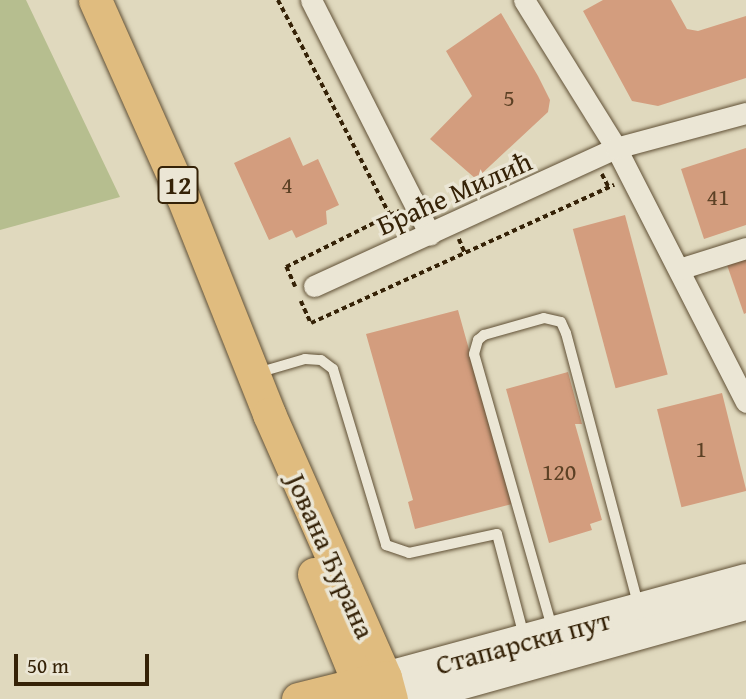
<!DOCTYPE html>
<meta charset="utf-8">
<style>
body{margin:0}
#map{position:relative;width:746px;height:699px;overflow:hidden;background:#e0d9be;font-family:"Gentium Book Plus",serif}
div>[style]{position:absolute}
[style*='--x']{left:calc(var(--x)*1px);top:calc(var(--y)*1px);width:calc(var(--w)*1px);rotate:calc(var(--a)*1deg)}
.green>*{inset:0;background:#b6be8f}
.building>*{inset:0;background:#d39d7e;transform-origin:0 0}
.path>*{height:3.5px;margin-top:-1.75px;transform-origin:0;background:repeating-linear-gradient(90deg,#352207 0 5px,transparent 0 8.5px)}
.roads{filter:drop-shadow(0 0 2px #605035) drop-shadow(0 0 2px #605035)}
.lane>*{height:10px;margin:-5px;padding:0 5px;transform-origin:5px;border-radius:5px;background:#ebe6d5}
.street>*{height:21px;margin:-10.5px;padding:0 10.5px;transform-origin:10.5px;border-radius:10.5px;background:#ebe6d5}
.secondary>*{height:30px;margin:-15px;padding:0 15px;transform-origin:15px;border-radius:15px;background:#ebe6d5}
.primary>*{height:33px;margin:-16.5px;padding:0 16.5px;transform-origin:16.5px;border-radius:16.5px;background:#e0bc7f}
span{translate:-50% -50%;white-space:nowrap;text-align:center;line-height:1.15;-webkit-text-stroke:7px #ebe6d5;paint-order:stroke}
.number-label{font-size:24px;color:#5c4125}
.number-label span{-webkit-text-stroke-width:0}
.shield-label span{padding:2px 5px;background:#ebe6d5;border:2px solid;border-radius:5px;-webkit-text-stroke-width:0}
.shield-label{font-size:26px;color:#352207;font-weight:700}
.street-label{font-size:28px;color:#352207}
.scale{position:absolute;left:14px;top:654px;width:135px;height:32px;box-sizing:border-box;border:4px solid #352207;border-top:0;padding-left:9px;font-size:21px;line-height:24px;white-space:nowrap;color:#352207;-webkit-text-stroke:5px #ebe6d5;paint-order:stroke}
</style>
<div id="map">
<div class="green">
<i style="clip-path:polygon(0 0,26px 0,120px 197px,0 230px)"></i>
</div>
<div class="building">
<i style="clip-path:polygon(603px 0,671px 0,687px 29px,698px 31px,746px 16px,746px 78px,658px 106px,632px 101px,583px 11px)"></i>
<i style="clip-path:polygon(501px 13px,538px 76px,550px 100px,548px 112px,476px 179px,430px 139px,472px 96px,446px 51px)"></i>
<i style="clip-path:polygon(290px 137px,303px 166px,318px 159px,339px 205px,326px 211px,327px 224px,296px 238px,292px 230px,269px 240px,234px 163px)"></i>
<i style="clip-path:polygon(746px 148px,746px 225px,704px 239px,681px 169px)"></i>
<i style="left:625px;top:215px;width:165px;height:54px;rotate:75deg"></i>
<i style="clip-path:polygon(746px 259px,746px 313px,744px 314px,727px 265px)"></i>
<i style="clip-path:polygon(458px 310px,512px 504px,415px 529px,408px 502px,413px 500px,366px 334px)"></i>
<i style="clip-path:polygon(568px 372px,582px 424px,575px 424px,602px 520px,590px 524px,592px 530px,549px 543px,506px 389px)"></i>
<i style="left:722px;top:393px;width:101px;height:67px;rotate:76deg"></i>
</div>
<div class="path">
<i style="--x:278;--y:0;--w:242;--a:62.5"></i>
<i style="--x:390;--y:215;--w:10;--a:-24"></i>
<i style="--x:602;--y:174;--w:16;--a:63"></i>
<i style="--x:459;--y:239;--w:15;--a:67"></i>
<i style="--x:295;--y:287;--w:22;--a:-114"></i>
<i style="--x:286;--y:267;--w:116;--a:-26.6"></i>
<i style="--x:301;--y:301;--w:24;--a:66"></i>
<i style="--x:311;--y:323;--w:333;--a:-24.5"></i>
</div>
<div class="roads">
<div class="lane">
<i style="--x:257;--y:373;--w:50;--a:-16.3"></i>
<i style="--x:305;--y:359;--w:16;--a:4"></i>
<i style="--x:321;--y:360;--w:15;--a:37"></i>
<i style="--x:333;--y:369;--w:184;--a:73.2"></i>
<i style="--x:386;--y:545;--w:24;--a:19"></i>
<i style="--x:409;--y:553;--w:90;--a:-12.2"></i>
<i style="--x:497;--y:534;--w:106;--a:75.2"></i>
<i style="--x:553;--y:631;--w:288;--a:-105.9"></i>
<i style="--x:474;--y:354;--w:15;--a:-74"></i>
<i style="--x:478;--y:340;--w:8;--a:-40"></i>
<i style="--x:484;--y:335;--w:62;--a:-15.8"></i>
<i style="--x:544;--y:318;--w:17;--a:13"></i>
<i style="--x:561;--y:322;--w:12;--a:66"></i>
<i style="--x:566;--y:333;--w:285;--a:75.1"></i>
</div>
<div class="street">
<i style="--x:311;--y:0;--w:263;--a:63.1"></i>
<i style="--x:524;--y:0;--w:174;--a:58.1"></i>
<i style="--x:616;--y:148;--w:285;--a:62.9"></i>
<i style="--x:679;--y:269;--w:70;--a:-17.4"></i>
<i style="--x:314;--y:286;--w:332;--a:-24.6"></i>
<i style="--x:616;--y:148;--w:135;--a:-15.1"></i>
</div>
<div class="secondary">
<i style="--x:385;--y:677;--w:374;--a:-15.2"></i>
<i style="--x:409;--y:699;--w:350;--a:-15.6"></i>
</div>
<div class="primary">
<i style="--x:95;--y:0;--w:214;--a:66"></i>
<i style="--x:182;--y:195;--w:236;--a:68.3"></i>
<i style="--x:269;--y:414;--w:287;--a:66.2"></i>
<i style="--x:385;--y:677;--w:23;--a:75"></i>
<i style="--x:314;--y:574;--w:135;--a:67.8"></i>
<i style="--x:298;--y:699;--w:88;--a:-13.9"></i>
</div>
</div>
<div class="number-label">
<span style="left:509px;top:98px">5</span>
<span style="left:287px;top:185px">4</span>
<span style="left:718px;top:197px">41</span>
<span style="left:701px;top:449px">1</span>
<span style="left:559px;top:472px">120</span>
</div>
<div class="shield-label">
<span style="left:178px;top:185px">12</span>
</div>
<div class="street-label">
<span style="left:454px;top:193px;rotate:-24deg">Браће Милић</span>
<span style="left:331px;top:556px;rotate:66deg">Јована Ђурана</span>
<span style="left:523px;top:642px;rotate:-15deg">Стапарски пут</span>
</div>
<div class="scale">50 m</div>
</div>
